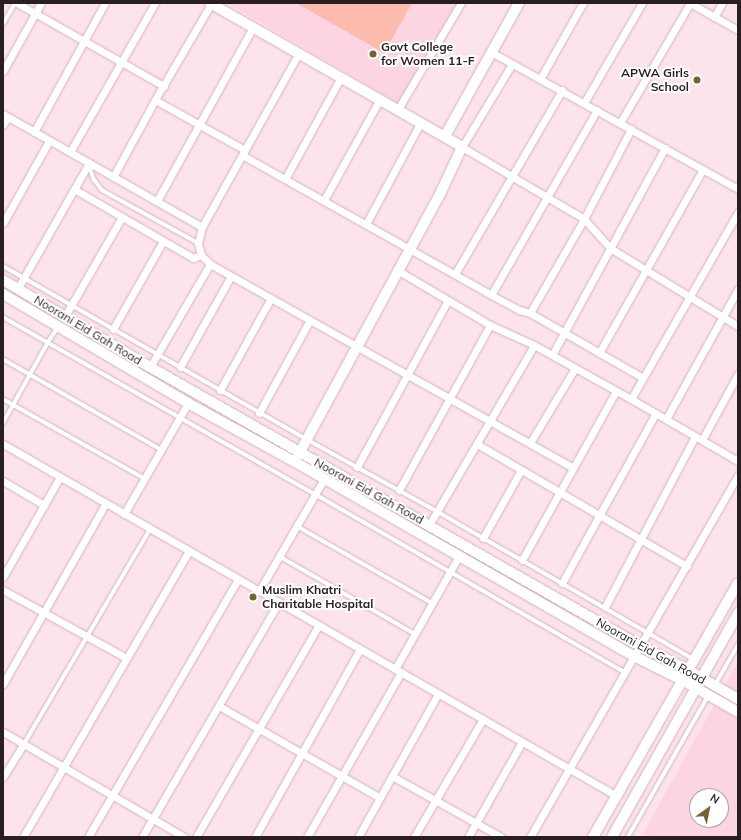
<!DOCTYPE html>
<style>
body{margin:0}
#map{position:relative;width:741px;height:840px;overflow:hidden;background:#fde3eb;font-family:Mulish,sans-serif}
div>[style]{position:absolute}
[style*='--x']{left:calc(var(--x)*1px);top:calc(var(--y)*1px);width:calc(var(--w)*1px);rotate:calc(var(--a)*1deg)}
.built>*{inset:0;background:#fdd4e2}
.green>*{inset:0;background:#fbbbad}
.roads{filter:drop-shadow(0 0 1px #d3b4be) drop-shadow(0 0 1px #d3b4be)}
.lane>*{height:3.5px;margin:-1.75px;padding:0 1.75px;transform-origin:1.75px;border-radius:1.75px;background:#fff}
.street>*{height:7px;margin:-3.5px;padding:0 3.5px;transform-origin:3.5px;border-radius:3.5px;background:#fff}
.secondary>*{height:10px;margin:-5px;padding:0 5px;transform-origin:5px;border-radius:5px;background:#fff}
.dots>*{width:11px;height:11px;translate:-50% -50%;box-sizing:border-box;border:2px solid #fff;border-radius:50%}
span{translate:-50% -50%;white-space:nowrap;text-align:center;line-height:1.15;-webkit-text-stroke:4px #fff;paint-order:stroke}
.poi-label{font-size:12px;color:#291e21;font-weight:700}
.left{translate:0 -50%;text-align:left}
.right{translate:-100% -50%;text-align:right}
.street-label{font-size:12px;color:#291e21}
.frame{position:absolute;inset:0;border:4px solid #291e21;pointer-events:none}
.north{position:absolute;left:689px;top:788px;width:40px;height:40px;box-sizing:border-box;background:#fff;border:1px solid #a9a5a6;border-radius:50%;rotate:33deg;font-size:11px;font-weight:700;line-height:16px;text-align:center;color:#291e21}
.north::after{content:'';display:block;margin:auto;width:14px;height:18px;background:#756331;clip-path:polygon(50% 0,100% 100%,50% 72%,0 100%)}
</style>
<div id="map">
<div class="built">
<i style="clip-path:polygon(227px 3px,461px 3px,401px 105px)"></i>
<i style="clip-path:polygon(evenodd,738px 662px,738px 837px,641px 837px,738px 662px,697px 796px,721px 796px,721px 820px,697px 820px,697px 796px)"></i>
</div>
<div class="green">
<i style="clip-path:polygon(296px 3px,412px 3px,384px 53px)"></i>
</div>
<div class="roads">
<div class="lane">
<i style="--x:3;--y:24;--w:24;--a:-60"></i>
<i style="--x:89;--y:164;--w:16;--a:72"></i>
<i style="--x:94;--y:179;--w:14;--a:54"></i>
<i style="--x:102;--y:190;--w:110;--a:28.9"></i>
<i style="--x:3;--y:266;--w:349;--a:29.7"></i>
<i style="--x:306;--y:439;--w:151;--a:28.9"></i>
<i style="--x:438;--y:512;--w:295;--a:29.9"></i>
<i style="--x:3;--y:317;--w:359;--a:29.6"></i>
<i style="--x:315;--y:494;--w:357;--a:29.9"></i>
<i style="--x:3;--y:359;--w:181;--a:29.8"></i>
<i style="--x:3;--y:399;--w:162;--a:29.3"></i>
<i style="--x:3;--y:423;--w:93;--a:-60.9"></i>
<i style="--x:48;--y:342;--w:18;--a:-56"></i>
<i style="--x:297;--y:526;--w:155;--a:29.7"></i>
<i style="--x:279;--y:556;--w:157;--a:29.8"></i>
<i style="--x:715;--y:685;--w:46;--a:-60.1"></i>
<i style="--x:24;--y:744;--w:249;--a:-59.6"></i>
<i style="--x:628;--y:837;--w:162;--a:-60.4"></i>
</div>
<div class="street">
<i style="--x:17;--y:3;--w:169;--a:29.5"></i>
<i style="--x:690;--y:3;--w:55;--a:29.4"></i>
<i style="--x:211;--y:4;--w:111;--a:120.3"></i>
<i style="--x:155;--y:100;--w:103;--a:29.1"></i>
<i style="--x:714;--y:17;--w:16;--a:-60"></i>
<i style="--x:491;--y:52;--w:282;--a:29"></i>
<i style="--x:512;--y:64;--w:97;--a:121.1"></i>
<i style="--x:462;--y:147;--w:142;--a:30.5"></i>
<i style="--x:584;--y:219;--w:39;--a:48"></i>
<i style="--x:610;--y:248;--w:150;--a:31.4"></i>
<i style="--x:3;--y:71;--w:78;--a:-60.8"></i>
<i style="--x:540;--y:79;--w:87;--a:-60.5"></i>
<i style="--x:584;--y:103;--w:116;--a:-59.9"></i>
<i style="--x:398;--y:109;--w:123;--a:-59.3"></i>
<i style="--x:3;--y:114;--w:229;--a:29.6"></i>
<i style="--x:620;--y:123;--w:139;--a:-59.7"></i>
<i style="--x:3;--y:125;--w:9;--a:-58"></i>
<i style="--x:34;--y:132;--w:147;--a:-61.2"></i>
<i style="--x:70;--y:152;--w:172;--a:-60.3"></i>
<i style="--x:242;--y:155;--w:286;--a:29.3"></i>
<i style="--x:491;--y:295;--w:32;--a:28"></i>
<i style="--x:519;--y:310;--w:11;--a:15"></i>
<i style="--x:530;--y:313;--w:130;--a:29.9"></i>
<i style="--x:113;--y:177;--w:88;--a:-61.4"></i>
<i style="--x:285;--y:179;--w:116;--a:-61.2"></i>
<i style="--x:74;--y:189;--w:138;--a:30.1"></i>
<i style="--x:193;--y:258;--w:9;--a:-21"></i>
<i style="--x:324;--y:200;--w:115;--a:-61"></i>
<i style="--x:157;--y:201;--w:199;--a:-61.1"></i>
<i style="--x:3;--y:223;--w:94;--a:-60.7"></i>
<i style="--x:366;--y:224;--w:116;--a:-61.7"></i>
<i style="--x:210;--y:264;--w:416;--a:29.3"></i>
<i style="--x:397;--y:270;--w:108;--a:30.6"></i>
<i style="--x:490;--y:325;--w:48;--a:24.4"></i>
<i style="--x:534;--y:345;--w:111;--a:29.1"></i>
<i style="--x:631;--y:399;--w:124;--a:30.1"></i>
<i style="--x:455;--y:274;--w:213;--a:-59.8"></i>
<i style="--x:18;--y:288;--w:144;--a:-60.4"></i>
<i style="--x:491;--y:295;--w:213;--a:-60.2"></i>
<i style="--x:530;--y:313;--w:108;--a:-60.1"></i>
<i style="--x:584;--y:219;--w:102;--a:-62.4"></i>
<i style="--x:65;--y:316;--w:114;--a:-60.1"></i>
<i style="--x:113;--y:329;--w:101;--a:-60.4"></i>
<i style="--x:599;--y:353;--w:211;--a:-60.5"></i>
<i style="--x:552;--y:355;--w:236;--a:-61.4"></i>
<i style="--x:150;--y:367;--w:119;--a:-59.8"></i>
<i style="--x:210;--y:264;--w:13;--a:-135"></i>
<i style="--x:201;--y:255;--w:12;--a:-104"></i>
<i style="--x:198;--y:243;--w:16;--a:-76"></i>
<i style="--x:202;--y:227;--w:199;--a:-60.9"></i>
<i style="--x:180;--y:367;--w:104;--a:-60.7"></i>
<i style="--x:220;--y:390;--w:105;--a:-61"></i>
<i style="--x:631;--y:399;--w:215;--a:-60.2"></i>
<i style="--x:259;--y:413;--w:106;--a:-61.3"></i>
<i style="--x:666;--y:419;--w:149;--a:-61"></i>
<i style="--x:702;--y:440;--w:75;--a:-61.4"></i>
<i style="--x:530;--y:443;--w:87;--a:-59"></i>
<i style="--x:3;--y:444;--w:708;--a:29.83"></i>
<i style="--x:477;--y:444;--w:243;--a:30.2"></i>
<i style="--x:357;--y:467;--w:190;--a:-61.4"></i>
<i style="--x:3;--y:481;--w:48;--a:30.3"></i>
<i style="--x:399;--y:490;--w:188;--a:-61.1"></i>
<i style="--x:124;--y:514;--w:128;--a:-60"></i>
<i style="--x:429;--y:525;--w:208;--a:-59.7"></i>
<i style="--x:483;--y:538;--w:78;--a:-60.8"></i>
<i style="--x:522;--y:560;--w:193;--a:-60.9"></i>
<i style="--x:3;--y:577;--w:115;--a:-60.3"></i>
<i style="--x:562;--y:583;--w:194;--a:-61.1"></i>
<i style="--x:3;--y:590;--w:141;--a:28.9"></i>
<i style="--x:259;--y:591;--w:129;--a:-59.9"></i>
<i style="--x:605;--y:607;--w:193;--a:-62.2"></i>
<i style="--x:395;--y:669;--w:130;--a:-60.5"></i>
<i style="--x:3;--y:684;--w:208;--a:-60.4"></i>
<i style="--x:219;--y:706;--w:185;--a:29.7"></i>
<i style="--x:3;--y:732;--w:209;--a:30.1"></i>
<i style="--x:392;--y:776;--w:125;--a:29.2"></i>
<i style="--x:3;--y:777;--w:39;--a:-58"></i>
<i style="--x:23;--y:837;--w:331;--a:-59.9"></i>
<i style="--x:88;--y:837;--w:298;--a:-59.8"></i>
<i style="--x:142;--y:837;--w:272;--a:-59.8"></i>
<i style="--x:196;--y:837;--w:245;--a:-59.9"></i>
<i style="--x:255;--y:837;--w:215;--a:-60.8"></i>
<i style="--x:307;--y:837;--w:190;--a:-60.3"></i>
<i style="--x:358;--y:837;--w:164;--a:-60.8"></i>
<i style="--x:414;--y:837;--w:137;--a:-59.7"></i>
<i style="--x:468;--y:837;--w:109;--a:-60.4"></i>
<i style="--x:530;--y:837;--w:417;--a:-60.1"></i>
</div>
<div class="secondary">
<i style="--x:210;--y:3;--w:290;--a:29.7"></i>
<i style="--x:462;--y:147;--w:52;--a:115.1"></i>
<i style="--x:440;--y:194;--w:299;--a:118.5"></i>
<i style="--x:445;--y:136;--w:152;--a:-60.9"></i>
<i style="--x:3;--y:280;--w:171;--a:30.6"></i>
<i style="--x:150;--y:367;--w:562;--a:29.62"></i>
<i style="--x:639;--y:645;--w:55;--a:27"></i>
<i style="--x:688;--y:670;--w:58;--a:30.1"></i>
<i style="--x:3;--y:294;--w:215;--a:30.5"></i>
<i style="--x:188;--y:403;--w:122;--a:28.9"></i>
<i style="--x:295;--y:462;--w:391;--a:29.8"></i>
<i style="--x:634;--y:656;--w:54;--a:26.6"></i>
<i style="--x:682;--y:680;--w:64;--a:29.7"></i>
<i style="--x:593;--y:837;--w:292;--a:-60.3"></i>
<i style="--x:612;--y:837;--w:257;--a:-60.6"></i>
</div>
</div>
<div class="dots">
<i style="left:373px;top:54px;background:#756331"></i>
<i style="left:697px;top:80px;background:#756331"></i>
<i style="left:253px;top:597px;background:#756331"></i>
</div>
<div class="poi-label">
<span class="left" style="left:381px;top:54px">Govt College<br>for Women 11-F</span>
<span class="right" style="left:689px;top:80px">APWA Girls<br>School</span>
<span class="left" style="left:262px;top:597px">Muslim Khatri<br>Charitable Hospital</span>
</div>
<div class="street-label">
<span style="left:88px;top:330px;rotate:31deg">Noorani Eid Gah Road</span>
<span style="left:369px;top:491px;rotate:29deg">Noorani Eid Gah Road</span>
<span style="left:651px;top:651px;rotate:29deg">Noorani Eid Gah Road</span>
</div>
<div class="frame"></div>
<div class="north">N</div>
</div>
